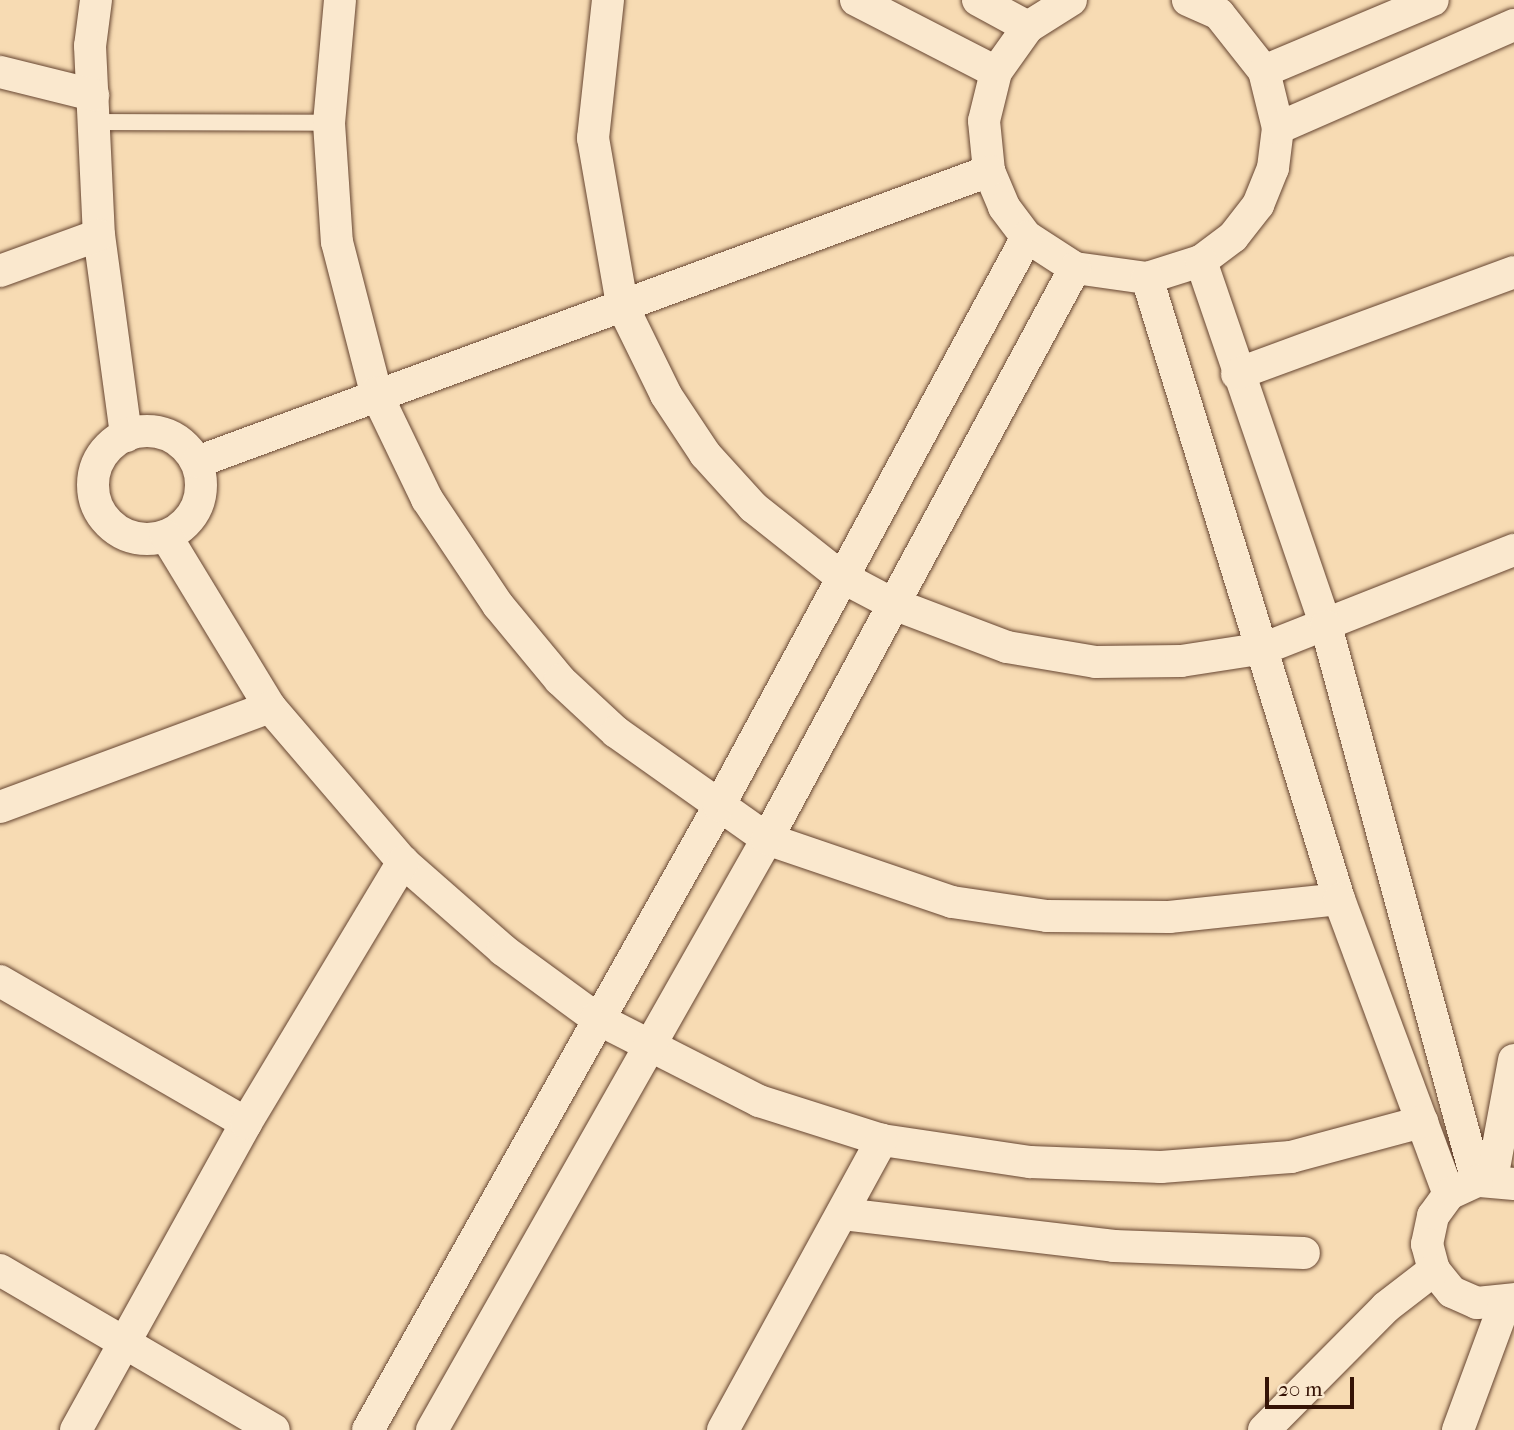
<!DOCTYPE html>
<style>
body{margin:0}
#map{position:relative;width:1514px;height:1430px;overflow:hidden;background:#f7dbb3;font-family:"IM FELL French Canon",serif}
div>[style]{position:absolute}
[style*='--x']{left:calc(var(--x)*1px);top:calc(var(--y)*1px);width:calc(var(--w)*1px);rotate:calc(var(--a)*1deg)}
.roads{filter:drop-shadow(0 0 2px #664531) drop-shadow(0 0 2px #664531)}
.service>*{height:16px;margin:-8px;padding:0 8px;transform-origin:8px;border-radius:8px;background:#fae8ce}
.minor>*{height:32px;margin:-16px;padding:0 16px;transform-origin:16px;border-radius:16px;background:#fae8ce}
.minor>.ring{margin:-16px;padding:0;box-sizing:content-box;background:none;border:32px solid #fae8ce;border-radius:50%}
span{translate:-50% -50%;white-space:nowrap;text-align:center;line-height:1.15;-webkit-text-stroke:5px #fae8ce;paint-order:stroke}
.scale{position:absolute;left:1265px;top:1377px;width:89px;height:32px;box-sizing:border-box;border:4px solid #351306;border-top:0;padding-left:9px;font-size:21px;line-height:24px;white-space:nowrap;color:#351306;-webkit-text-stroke:5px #fae8ce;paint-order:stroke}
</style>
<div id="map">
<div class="roads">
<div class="service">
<i style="--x:94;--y:122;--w:235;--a:0.2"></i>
</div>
<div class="minor">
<i style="--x:96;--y:0;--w:46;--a:97.4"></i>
<i style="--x:90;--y:46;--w:189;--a:87.3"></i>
<i style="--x:99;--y:235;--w:203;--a:82.3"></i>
<i style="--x:340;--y:0;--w:123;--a:95.1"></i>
<i style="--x:329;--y:123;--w:119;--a:86.2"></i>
<i style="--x:337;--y:242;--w:156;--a:75.5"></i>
<i style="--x:376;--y:393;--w:118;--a:64.3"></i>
<i style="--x:427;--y:499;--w:128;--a:56.2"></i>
<i style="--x:498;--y:605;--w:97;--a:50.4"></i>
<i style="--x:560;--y:680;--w:76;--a:42.9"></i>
<i style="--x:616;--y:732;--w:185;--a:35.3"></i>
<i style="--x:767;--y:839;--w:195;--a:18.8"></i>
<i style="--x:952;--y:902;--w:96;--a:8.4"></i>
<i style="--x:1047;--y:916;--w:122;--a:0.5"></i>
<i style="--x:1169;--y:917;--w:171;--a:-6"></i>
<i style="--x:608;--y:0;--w:139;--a:96.2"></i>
<i style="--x:593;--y:138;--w:169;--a:80.1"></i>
<i style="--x:622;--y:305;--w:100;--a:63.9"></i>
<i style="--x:666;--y:395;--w:71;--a:56.5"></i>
<i style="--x:705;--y:454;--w:72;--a:47.8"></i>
<i style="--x:753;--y:507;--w:111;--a:38.4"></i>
<i style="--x:840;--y:576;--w:58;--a:27.9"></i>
<i style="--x:891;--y:603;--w:124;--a:20.8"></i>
<i style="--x:1007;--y:647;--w:90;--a:9.6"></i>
<i style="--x:1096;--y:662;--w:85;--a:-0.7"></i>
<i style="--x:1181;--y:661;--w:85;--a:-8.8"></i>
<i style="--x:1265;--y:648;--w:268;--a:-21.5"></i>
<i style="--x:856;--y:0;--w:157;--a:27.2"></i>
<i style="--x:978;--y:0;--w:57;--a:28.4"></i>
<i style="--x:1071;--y:0;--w:51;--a:147.9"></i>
<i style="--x:1028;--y:27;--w:55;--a:125.4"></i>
<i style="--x:996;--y:72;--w:50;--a:103.8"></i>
<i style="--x:984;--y:121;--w:50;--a:84.3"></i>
<i style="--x:989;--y:171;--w:39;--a:67"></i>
<i style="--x:1004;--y:207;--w:38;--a:53"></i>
<i style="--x:1027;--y:237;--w:57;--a:32.9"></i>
<i style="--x:1075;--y:268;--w:73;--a:7.9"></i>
<i style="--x:1147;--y:278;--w:57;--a:-17.5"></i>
<i style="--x:1201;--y:261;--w:40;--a:-37"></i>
<i style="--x:1233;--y:237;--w:41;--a:-52"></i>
<i style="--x:1258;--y:205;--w:40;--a:-68"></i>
<i style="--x:1273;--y:168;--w:40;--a:-82.9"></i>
<i style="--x:1278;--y:128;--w:59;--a:-103.8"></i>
<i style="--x:1264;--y:71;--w:73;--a:-128.3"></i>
<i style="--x:1219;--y:14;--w:34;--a:-156"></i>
<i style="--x:1264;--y:71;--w:183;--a:-22.8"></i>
<i style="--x:0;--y:72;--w:96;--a:13.9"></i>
<i style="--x:1278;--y:128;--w:257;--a:-23.6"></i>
<i style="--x:1201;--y:261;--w:386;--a:71.1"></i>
<i style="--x:1326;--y:626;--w:575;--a:74.78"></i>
<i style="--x:0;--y:271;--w:105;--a:-20"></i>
<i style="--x:1147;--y:278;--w:650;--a:72.82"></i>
<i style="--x:1339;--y:899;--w:315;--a:69.6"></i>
<i style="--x:1237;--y:374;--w:295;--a:-20.2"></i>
<i class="ring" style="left:93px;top:431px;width:76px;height:76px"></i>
<i style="--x:197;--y:462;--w:844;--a:-20.17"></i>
<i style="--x:166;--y:536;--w:200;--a:58.7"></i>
<i style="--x:270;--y:707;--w:204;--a:49.4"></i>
<i style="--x:403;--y:862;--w:133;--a:41.3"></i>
<i style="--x:503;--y:950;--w:115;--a:36.2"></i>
<i style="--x:596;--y:1018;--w:183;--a:27"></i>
<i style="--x:759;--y:1101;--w:129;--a:17.6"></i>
<i style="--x:882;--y:1140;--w:150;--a:8.5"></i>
<i style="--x:1030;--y:1162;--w:131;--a:2.2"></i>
<i style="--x:1161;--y:1167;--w:130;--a:-4.4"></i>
<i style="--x:1291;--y:1157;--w:136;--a:-15"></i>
<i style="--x:0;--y:807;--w:288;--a:-20.3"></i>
<i style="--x:0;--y:981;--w:284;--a:30"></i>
<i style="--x:1492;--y:1179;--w:121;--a:-79.5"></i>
<i style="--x:1514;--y:1184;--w:37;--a:-175"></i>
<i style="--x:1477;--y:1181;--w:31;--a:155"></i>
<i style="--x:1449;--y:1194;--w:27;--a:126"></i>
<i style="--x:1433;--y:1216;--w:29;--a:102"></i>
<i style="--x:1427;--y:1244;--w:27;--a:75"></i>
<i style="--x:1434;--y:1270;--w:28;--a:51"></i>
<i style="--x:1452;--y:1292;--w:27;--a:24"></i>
<i style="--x:1477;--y:1303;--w:37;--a:-6"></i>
<i style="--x:843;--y:1214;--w:273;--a:6.7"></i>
<i style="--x:1114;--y:1246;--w:190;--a:2.1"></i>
<i style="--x:0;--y:1270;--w:317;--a:30.3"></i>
<i style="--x:76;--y:1430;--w:351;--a:-61"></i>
<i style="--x:246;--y:1123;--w:305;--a:-59"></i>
<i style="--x:368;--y:1430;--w:716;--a:-60.64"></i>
<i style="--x:719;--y:806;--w:647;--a:-61.57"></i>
<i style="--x:432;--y:1430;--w:679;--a:-60.45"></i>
<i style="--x:767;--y:839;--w:649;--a:-61.66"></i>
<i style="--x:723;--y:1430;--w:331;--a:-61.3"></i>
<i style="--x:1264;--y:1430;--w:173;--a:-45.2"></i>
<i style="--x:1386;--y:1307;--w:61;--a:-37.6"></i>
<i style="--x:1458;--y:1430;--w:135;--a:-69.7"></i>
</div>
</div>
<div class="scale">20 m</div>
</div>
